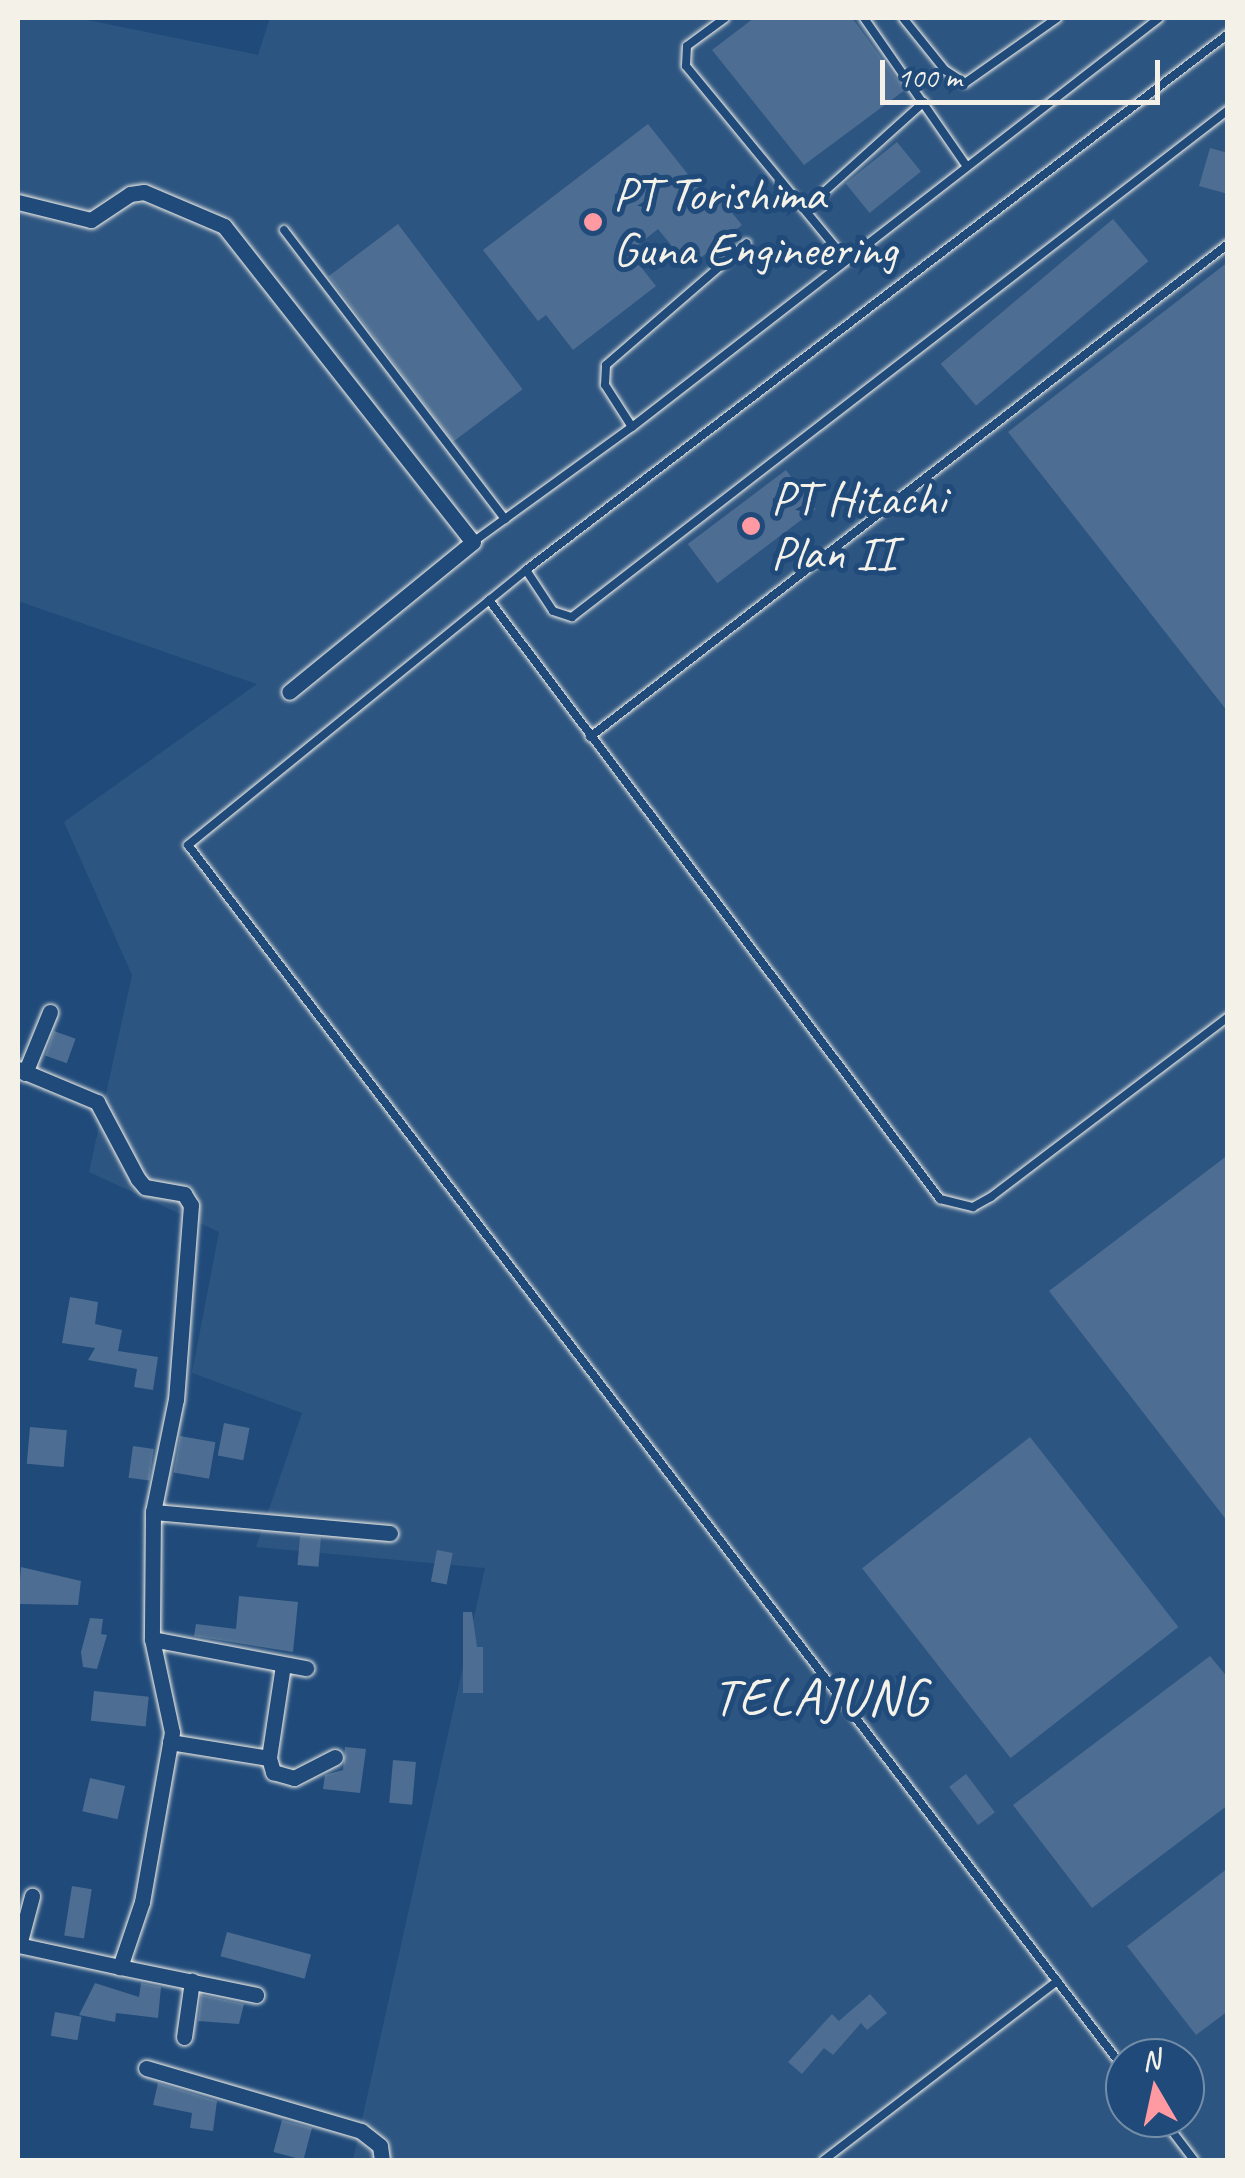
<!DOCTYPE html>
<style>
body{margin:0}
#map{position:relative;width:1245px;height:2178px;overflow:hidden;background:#1f4a7a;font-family:Caveat,sans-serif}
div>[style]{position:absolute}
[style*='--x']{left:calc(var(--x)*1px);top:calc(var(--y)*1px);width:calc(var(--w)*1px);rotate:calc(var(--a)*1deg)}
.built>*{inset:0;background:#2d5581}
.building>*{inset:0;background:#4d6e92;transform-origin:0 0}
.roads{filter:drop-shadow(0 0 2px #f4f1e8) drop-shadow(0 0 2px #f4f1e8)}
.service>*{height:8px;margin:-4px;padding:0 4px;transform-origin:4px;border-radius:4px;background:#1f4a7a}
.minor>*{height:15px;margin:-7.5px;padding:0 7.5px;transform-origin:7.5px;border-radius:7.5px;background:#1f4a7a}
.dots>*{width:28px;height:28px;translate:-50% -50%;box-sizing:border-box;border:5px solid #1f4a7a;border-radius:50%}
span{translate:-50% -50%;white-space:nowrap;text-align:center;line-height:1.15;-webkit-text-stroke:10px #1f4a7a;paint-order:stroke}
.poi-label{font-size:48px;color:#f4f1e8}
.left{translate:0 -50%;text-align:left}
.quarter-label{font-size:52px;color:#f4f1e8;letter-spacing:2.5px}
.frame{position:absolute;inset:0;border:20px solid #f4f1e8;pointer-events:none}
.north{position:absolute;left:1105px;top:2038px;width:100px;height:100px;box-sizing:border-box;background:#1f4a7a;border:2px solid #748da6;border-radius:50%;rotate:351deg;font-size:28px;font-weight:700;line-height:40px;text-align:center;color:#f4f1e8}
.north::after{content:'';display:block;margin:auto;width:35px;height:45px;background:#ff9aa2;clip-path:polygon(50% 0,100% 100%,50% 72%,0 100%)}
.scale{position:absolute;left:880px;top:60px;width:280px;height:45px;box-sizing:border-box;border:5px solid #f4f1e8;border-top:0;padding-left:12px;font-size:30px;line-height:35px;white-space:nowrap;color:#f4f1e8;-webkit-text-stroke:8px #1f4a7a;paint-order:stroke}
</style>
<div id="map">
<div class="built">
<i style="clip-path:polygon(evenodd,18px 18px,78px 18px,258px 55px,270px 18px,1227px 18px,1227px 2160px,353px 2160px,485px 1568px,256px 1547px,302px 1413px,192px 1373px,219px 1232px,89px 1172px,132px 975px,64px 822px,257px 684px,18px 601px,18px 18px,1125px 2058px,1185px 2058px,1185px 2118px,1125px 2118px,1125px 2058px)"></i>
</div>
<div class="building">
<i style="clip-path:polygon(754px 18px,852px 18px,905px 90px,804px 165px,712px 50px)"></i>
<i style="clip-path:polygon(648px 124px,710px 202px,718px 196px,742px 225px,689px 267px,658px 229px,629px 252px,656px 286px,573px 350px,546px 315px,538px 321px,483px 250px)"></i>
<i style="left:897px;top:142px;width:38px;height:66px;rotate:51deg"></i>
<i style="clip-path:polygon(1210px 148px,1228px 153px,1228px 194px,1199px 186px)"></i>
<i style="left:1113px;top:219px;width:55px;height:225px;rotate:50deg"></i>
<i style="left:398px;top:224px;width:207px;height:87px;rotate:53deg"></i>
<i style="clip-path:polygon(1228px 262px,1228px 712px,1008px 432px)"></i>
<i style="left:786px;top:470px;width:49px;height:123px;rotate:53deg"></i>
<i style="left:54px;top:1031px;width:23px;height:26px;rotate:20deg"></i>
<i style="clip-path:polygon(1228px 1155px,1228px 1522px,1049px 1291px)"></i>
<i style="clip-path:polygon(70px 1297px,98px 1302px,95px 1324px,122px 1330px,118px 1351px,158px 1357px,153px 1390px,134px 1387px,137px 1369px,88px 1360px,95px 1348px,62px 1343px)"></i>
<i style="left:224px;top:1423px;width:26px;height:33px;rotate:11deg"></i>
<i style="left:30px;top:1427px;width:37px;height:37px;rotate:5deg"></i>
<i style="left:180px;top:1436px;width:36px;height:37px;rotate:10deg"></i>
<i style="left:1030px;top:1437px;width:241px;height:213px;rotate:52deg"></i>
<i style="left:133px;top:1446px;width:21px;height:32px;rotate:8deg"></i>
<i style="left:300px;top:1536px;width:21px;height:29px;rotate:5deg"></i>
<i style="left:437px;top:1550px;width:16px;height:32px;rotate:11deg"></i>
<i style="clip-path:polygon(21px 1567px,81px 1581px,78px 1605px,18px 1604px)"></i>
<i style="clip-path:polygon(239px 1596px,298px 1602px,293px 1652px,194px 1636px,196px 1624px,236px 1629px)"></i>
<i style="clip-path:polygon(463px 1612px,472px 1612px,477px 1647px,483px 1647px,483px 1693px,463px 1693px)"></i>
<i style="clip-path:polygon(90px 1618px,103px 1619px,101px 1634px,107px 1635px,97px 1669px,83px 1667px,81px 1652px)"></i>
<i style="clip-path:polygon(1210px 1656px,1228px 1678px,1228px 1805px,1092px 1908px,1013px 1805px)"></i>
<i style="left:94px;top:1691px;width:55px;height:30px;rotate:6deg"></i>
<i style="clip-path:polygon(345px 1747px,366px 1749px,360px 1793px,323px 1789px,325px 1775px,343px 1770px)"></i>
<i style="left:393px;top:1760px;width:23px;height:43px;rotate:5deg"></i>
<i style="left:966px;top:1774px;width:48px;height:21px;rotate:53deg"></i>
<i style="left:90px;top:1778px;width:36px;height:34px;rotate:13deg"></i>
<i style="clip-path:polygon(1228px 1868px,1228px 2011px,1196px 2035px,1127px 1946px)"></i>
<i style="left:72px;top:1886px;width:20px;height:50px;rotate:9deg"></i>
<i style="left:227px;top:1932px;width:87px;height:25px;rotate:15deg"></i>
<i style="clip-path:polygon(95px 1983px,139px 1997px,141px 1983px,161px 1987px,158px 2018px,116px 2013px,115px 2022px,79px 2015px)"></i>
<i style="clip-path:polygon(870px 1994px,887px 2013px,867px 2030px,861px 2023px,833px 2055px,824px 2048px,802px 2074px,788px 2062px,832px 2014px,839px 2021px)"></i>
<i style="clip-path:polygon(201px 1995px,244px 2004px,239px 2024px,198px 2021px)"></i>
<i style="left:55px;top:2012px;width:27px;height:24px;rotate:10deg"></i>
<i style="clip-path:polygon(158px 2083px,217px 2101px,213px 2131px,190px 2128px,192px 2113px,153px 2105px)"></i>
<i style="left:282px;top:2120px;width:31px;height:33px;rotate:15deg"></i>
</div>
<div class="roads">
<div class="service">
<i style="--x:725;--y:18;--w:47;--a:143.6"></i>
<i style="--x:687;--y:46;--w:20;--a:93"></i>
<i style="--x:686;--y:66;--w:250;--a:50.5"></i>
<i style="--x:864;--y:18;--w:178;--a:55.3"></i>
<i style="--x:903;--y:18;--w:67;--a:51.1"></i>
<i style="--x:945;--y:70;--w:24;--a:33"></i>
<i style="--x:965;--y:83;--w:113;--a:-35.2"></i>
<i style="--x:805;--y:209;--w:160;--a:-42"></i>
<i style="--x:284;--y:230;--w:364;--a:52.6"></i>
<i style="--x:632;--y:427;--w:50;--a:-122.7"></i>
<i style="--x:605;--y:385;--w:20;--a:-87"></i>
<i style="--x:606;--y:365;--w:186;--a:-40.9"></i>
<i style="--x:473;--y:542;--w:196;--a:-35.9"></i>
<i style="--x:632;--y:427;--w:667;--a:-37.81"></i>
<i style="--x:526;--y:570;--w:49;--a:56.6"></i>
<i style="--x:553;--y:611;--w:20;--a:18"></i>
<i style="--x:572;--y:617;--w:829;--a:-37.7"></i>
<i style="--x:489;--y:600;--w:750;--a:53.02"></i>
<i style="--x:940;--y:1199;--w:34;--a:14"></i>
<i style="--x:973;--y:1207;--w:21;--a:-29"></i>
<i style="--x:991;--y:1197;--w:298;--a:-37.2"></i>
<i style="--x:590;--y:737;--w:806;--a:-37.69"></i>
<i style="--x:1125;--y:2070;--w:1542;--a:-127.41"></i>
<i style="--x:188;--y:845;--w:436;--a:-39.1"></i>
<i style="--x:526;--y:570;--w:883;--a:-37.36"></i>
<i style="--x:1162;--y:2118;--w:53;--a:52.7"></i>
<i style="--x:824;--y:2160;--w:294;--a:-37.5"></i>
</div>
<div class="minor">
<i style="--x:18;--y:202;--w:75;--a:13.9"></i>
<i style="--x:91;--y:220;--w:47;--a:-33.7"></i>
<i style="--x:130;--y:194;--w:14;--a:-8"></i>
<i style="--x:144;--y:192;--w:87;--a:23"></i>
<i style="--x:224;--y:226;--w:402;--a:51.8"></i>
<i style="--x:473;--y:542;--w:237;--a:140.8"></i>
<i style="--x:18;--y:1069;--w:86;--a:22.7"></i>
<i style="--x:97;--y:1102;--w:87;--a:62"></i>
<i style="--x:138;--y:1179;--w:11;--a:49"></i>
<i style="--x:145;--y:1187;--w:40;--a:10"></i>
<i style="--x:184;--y:1194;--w:13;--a:58"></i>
<i style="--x:191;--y:1205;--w:195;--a:94.4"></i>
<i style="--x:176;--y:1399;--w:115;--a:101.5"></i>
<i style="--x:153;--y:1512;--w:127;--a:90.5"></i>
<i style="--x:152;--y:1639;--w:95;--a:77.9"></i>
<i style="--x:172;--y:1732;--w:173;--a:100"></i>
<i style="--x:142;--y:1902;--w:69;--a:108.7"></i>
<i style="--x:120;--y:1967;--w:104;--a:-167.8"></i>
<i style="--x:25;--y:1073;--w:66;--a:-67.7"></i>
<i style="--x:153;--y:1512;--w:238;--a:5.1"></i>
<i style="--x:152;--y:1639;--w:157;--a:10.7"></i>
<i style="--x:283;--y:1665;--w:94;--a:98.6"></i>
<i style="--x:269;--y:1758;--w:15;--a:74"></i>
<i style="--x:273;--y:1772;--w:22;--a:16"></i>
<i style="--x:294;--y:1778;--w:46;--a:-27.1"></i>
<i style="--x:170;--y:1742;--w:100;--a:9.2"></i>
<i style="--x:19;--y:1945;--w:51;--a:-75.1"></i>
<i style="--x:120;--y:1967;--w:139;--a:11.6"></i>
<i style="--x:184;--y:2037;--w:57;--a:-81.9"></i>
<i style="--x:146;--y:2068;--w:224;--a:16.3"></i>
<i style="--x:361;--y:2131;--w:24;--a:38"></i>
<i style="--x:380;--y:2146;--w:14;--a:82"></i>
</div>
</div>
<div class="dots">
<i style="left:593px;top:222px;background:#ff9aa2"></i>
<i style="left:751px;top:526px;background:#ff9aa2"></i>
</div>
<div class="poi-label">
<span class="left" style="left:613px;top:222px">PT Torishima<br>Guna Engineering</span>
<span class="left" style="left:771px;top:526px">PT Hitachi<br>Plan II</span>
</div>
<div class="quarter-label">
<span style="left:821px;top:1698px">TELAJUNG</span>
</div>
<div class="frame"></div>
<div class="north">N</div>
<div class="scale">100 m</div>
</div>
